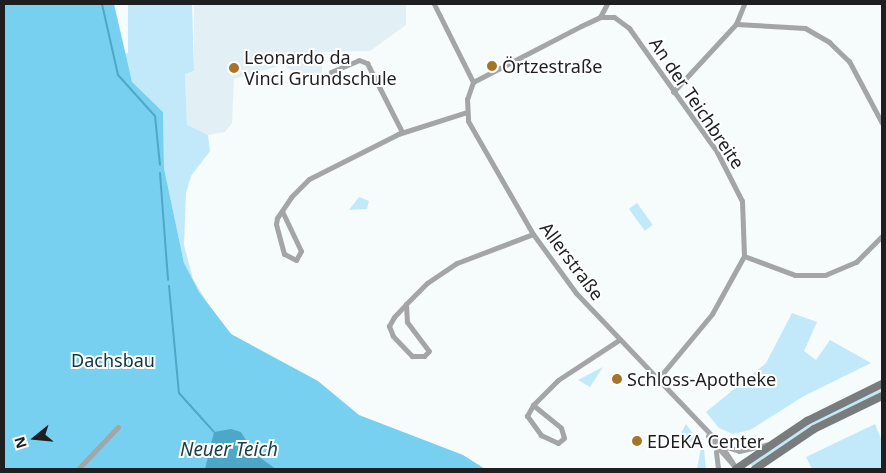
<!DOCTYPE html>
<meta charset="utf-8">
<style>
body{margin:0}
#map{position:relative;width:886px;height:473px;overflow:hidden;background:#f6fbfc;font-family:"Noto Sans",sans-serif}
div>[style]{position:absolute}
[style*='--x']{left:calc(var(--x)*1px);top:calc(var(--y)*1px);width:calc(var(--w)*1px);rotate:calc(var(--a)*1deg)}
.built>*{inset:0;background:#e2f0f5}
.green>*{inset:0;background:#c1e9f9;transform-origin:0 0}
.forest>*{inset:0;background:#77d0f0}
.water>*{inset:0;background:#4da7c6}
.stream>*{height:2px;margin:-1px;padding:0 1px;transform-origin:1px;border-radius:1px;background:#4da7c6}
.street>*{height:5px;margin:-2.5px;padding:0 2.5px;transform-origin:2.5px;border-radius:2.5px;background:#a3a5a6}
.secondary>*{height:8px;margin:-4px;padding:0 4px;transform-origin:4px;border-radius:4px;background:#797c7d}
.dots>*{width:14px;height:14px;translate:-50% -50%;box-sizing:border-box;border:2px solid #fff;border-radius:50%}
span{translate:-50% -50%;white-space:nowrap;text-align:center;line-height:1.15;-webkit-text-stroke:4px #fff;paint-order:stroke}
.poi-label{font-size:18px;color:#1e1f20}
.left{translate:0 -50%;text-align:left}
.street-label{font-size:18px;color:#1e1f20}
.park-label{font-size:18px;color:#0c3644}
.water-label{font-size:19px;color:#18414e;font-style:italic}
.frame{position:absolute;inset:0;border:5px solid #1e1f20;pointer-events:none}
.north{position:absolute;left:10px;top:413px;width:50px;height:50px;-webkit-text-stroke:4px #fff;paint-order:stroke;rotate:253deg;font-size:14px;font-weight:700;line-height:20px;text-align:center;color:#1e1f20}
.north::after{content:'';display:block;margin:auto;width:18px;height:22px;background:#1e1f20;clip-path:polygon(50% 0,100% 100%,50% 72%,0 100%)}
</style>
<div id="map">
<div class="built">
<i style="clip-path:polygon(194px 4px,406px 4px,406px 25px,370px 51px,322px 52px,322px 73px,297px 74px,283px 65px,234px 79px,232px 123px,225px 132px,208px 135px,187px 126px,185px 74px,194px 71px)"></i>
</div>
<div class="green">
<i style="clip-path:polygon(128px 4px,192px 4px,194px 71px,185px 74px,187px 125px,208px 135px,210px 151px,191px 176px,186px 193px,184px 245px,193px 279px,208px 304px,231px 334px,253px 348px,276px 469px,255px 455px,241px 432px,210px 459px,205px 469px,184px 263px,164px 168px,163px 112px,132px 83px,122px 54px,128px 53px)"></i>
<i style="clip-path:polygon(359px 197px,369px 201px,367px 209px,349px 210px)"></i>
<i style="left:637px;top:203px;width:27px;height:10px;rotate:54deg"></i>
<i style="clip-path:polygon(792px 313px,817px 322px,804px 351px,816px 360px,830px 340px,871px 363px,804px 396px,750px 430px,733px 434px,719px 428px,706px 412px,766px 363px)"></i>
<i style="clip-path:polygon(603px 367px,590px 387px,578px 380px)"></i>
<i style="clip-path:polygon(882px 388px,882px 392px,812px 426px,752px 466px,750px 463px,809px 423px)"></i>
<i style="clip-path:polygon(686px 424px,704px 449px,706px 469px,697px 469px,701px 448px,680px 435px)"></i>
<i style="clip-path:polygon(875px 424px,882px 441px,882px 468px,812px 469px,806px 457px)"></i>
</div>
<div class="forest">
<i style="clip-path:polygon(4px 4px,114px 4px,132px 82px,163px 112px,164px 168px,184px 263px,199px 292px,231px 334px,318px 381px,359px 415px,463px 455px,485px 469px,276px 469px,255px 455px,241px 432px,208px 446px,210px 459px,205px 469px,4px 469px)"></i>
</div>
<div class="water">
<i style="clip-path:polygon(231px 429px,241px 432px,255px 454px,276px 469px,205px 469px,214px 432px)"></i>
</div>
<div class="stream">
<i style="--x:59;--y:4;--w:9;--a:0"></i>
<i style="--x:102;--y:4;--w:73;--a:77.3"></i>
<i style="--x:118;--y:75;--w:55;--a:47.9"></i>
<i style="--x:155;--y:116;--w:49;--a:84.2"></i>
<i style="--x:160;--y:173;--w:107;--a:85.7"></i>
<i style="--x:169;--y:286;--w:107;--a:84.7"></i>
<i style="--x:179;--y:393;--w:52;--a:48.1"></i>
</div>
<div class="street">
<i style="--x:434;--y:4;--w:87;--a:63.4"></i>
<i style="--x:600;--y:17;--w:15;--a:-62"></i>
<i style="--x:736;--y:24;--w:69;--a:3.3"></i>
<i style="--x:805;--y:28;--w:28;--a:30"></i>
<i style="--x:829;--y:42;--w:28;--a:44"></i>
<i style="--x:849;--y:61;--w:70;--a:62"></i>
<i style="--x:331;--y:72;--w:30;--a:-23"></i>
<i style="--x:359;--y:60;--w:9;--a:21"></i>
<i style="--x:367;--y:63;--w:77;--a:63.1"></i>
<i style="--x:473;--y:82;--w:122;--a:-27.4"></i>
<i style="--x:581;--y:26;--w:21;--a:-25"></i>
<i style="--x:600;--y:17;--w:14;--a:0"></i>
<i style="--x:614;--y:17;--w:19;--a:36"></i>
<i style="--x:629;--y:28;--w:152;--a:54.6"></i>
<i style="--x:717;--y:152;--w:55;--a:63"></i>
<i style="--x:742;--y:201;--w:55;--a:87.9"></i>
<i style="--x:744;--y:256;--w:66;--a:118.9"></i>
<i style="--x:712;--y:314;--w:85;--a:129.7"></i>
<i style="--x:473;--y:82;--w:18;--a:109"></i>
<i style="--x:467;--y:99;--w:22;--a:87"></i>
<i style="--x:468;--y:121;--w:130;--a:60.1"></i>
<i style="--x:533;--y:234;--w:73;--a:53.9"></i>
<i style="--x:576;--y:293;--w:210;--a:46.4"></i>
<i style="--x:721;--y:445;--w:27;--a:57"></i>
<i style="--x:673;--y:92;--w:93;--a:-47.2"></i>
<i style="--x:736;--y:24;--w:22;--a:-68"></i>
<i style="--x:282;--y:211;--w:44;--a:64.6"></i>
<i style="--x:301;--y:251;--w:10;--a:119"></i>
<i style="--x:296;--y:260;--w:13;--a:-153"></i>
<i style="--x:284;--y:254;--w:31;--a:-105"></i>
<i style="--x:276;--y:224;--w:6;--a:-81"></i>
<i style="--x:277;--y:218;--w:25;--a:-56"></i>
<i style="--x:291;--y:197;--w:25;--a:-45"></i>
<i style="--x:309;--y:179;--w:100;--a:-26.8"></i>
<i style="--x:398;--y:134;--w:72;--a:-17.7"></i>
<i style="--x:744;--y:256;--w:54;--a:20.4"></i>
<i style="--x:795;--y:275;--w:30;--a:0"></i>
<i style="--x:825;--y:275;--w:34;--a:-23"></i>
<i style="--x:856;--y:262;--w:37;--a:-45"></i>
<i style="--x:406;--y:304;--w:18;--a:87"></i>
<i style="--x:407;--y:322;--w:36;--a:53"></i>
<i style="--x:429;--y:351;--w:7;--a:135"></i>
<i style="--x:424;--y:356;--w:12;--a:180"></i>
<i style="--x:412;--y:356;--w:28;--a:-134"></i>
<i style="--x:393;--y:336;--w:11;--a:-112"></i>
<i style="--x:389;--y:326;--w:10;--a:-61"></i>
<i style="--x:394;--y:317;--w:18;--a:-47"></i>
<i style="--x:406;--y:304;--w:30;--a:-45"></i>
<i style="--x:427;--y:283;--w:36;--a:-34"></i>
<i style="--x:457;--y:263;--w:81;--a:-20.9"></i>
<i style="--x:533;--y:405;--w:36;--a:39"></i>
<i style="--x:561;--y:428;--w:10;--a:73"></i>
<i style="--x:564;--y:438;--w:8;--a:140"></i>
<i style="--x:558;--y:443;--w:19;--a:-155"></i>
<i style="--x:541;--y:435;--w:24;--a:-126"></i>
<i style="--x:527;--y:416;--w:13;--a:-61"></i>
<i style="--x:533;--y:405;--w:35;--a:-45"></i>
<i style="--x:558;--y:380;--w:73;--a:-33.3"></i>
<i style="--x:708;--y:436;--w:43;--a:48.8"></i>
<i style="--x:724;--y:446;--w:16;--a:18"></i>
<i style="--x:739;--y:451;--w:31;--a:-13"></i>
<i style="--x:716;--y:452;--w:17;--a:83"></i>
<i style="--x:78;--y:469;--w:58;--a:-46.4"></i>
</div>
<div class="secondary">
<i style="--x:736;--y:469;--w:86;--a:-34.1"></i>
<i style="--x:807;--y:421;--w:84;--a:-26.3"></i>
<i style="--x:755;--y:469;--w:71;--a:-34.1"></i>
<i style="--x:814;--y:429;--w:76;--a:-25.9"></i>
</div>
<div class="dots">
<i style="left:492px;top:66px;background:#a57429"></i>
<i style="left:234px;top:68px;background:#a57429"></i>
<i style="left:617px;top:379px;background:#a57429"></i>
<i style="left:637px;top:441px;background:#a57429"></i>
</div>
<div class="poi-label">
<span class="left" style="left:244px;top:68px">Leonardo da<br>Vinci Grundschule</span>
<span class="left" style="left:502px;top:66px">Örtzestraße</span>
<span class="left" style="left:627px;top:379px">Schloss-Apotheke</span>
<span class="left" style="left:647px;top:441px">EDEKA Center</span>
</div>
<div class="street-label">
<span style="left:697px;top:103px;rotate:56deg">An der Teichbreite</span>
<span style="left:572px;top:261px;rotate:53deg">Allerstraße</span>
</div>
<div class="park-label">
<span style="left:113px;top:360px">Dachsbau</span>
</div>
<div class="water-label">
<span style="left:229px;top:450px">Neuer Teich</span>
</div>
<div class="frame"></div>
<div class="north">N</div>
</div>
